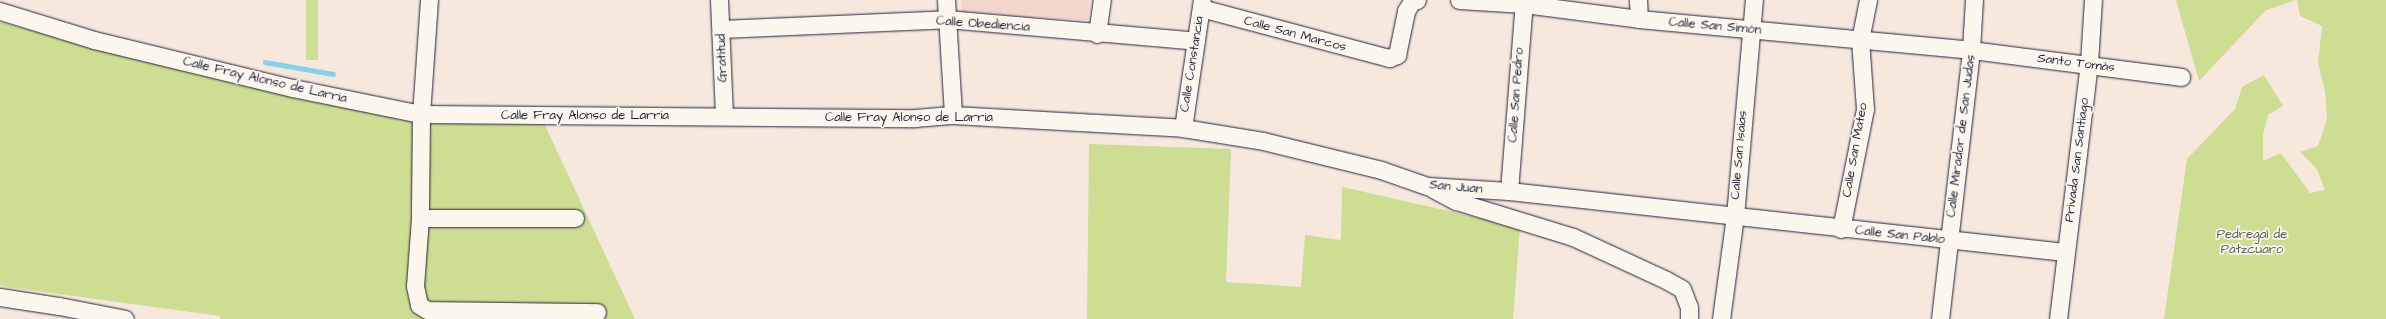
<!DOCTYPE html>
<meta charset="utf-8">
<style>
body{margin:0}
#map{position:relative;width:2386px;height:319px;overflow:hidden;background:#f7e8de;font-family:"Architects Daughter",sans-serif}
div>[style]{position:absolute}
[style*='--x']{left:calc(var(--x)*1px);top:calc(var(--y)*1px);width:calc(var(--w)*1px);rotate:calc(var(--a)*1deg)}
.built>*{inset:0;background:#f2d6cd}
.green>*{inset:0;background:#cddd91;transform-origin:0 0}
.stream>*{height:4.5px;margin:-2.25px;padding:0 2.25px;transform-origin:2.25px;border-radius:2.25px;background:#86d1e6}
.roads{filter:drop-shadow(0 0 1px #22223b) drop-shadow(0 0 1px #22223b)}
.street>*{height:17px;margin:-8.5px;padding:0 8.5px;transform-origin:8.5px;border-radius:8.5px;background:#fbf7ec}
span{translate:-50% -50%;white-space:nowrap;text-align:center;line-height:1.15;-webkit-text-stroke:3.5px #fbf7ec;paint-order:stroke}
.street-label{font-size:13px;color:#22223b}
.park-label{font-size:13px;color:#555a55}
</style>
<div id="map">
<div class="built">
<i style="clip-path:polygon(961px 0,1090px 0,1088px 20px,962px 14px)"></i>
</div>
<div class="green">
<i style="left:306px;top:0;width:12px;height:60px"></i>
<i style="clip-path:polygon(2176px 0,2296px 0,2266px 10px,2199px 81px)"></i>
<i style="clip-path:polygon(2297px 0,2386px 0,2386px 319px,2164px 319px,2187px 159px,2235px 109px,2242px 87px,2264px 75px,2283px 106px,2268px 115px,2263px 135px,2263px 161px,2281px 153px,2310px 193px,2325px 190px,2317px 169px,2300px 152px,2318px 146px,2327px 119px,2325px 91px,2318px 63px,2322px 26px,2300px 16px)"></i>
<i style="clip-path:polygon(0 22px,407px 121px,544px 123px,635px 319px,220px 319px,220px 316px,0 286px)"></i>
<i style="clip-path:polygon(1089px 144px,1231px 149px,1226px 282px,1301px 287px,1305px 235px,1341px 240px,1342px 187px,1520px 227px,1513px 319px,1087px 319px)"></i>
</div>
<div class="stream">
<i style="--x:265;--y:62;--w:69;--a:10"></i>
</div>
<div class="roads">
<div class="street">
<i style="--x:429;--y:0;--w:114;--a:94"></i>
<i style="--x:421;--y:114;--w:104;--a:90.6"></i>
<i style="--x:420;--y:218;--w:68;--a:94.2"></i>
<i style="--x:415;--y:286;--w:19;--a:78"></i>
<i style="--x:419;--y:305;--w:9;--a:32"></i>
<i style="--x:427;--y:310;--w:170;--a:0.7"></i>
<i style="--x:719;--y:0;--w:116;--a:87.5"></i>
<i style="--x:946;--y:0;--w:115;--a:86.5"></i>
<i style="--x:1459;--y:0;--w:65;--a:3.5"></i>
<i style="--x:1524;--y:4;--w:116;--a:7.4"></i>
<i style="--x:1639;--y:19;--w:333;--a:5.3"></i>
<i style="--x:1971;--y:50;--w:212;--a:7.3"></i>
<i style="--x:1638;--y:0;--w:19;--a:87"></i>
<i style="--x:1201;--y:8;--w:195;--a:14.9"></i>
<i style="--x:1389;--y:58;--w:9;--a:-21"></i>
<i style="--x:1397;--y:55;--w:45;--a:-78.4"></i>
<i style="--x:1406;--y:11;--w:12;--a:-59"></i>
<i style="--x:1412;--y:1;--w:5;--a:-11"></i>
<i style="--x:0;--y:11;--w:98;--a:17.1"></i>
<i style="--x:94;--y:40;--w:205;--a:13.6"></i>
<i style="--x:293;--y:88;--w:131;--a:11.5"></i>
<i style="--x:421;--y:114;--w:494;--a:0.5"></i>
<i style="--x:915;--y:118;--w:38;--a:-5"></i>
<i style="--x:953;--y:115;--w:230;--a:3.2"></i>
<i style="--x:1183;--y:128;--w:81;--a:9.2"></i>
<i style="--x:1263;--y:141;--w:122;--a:13.8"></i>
<i style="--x:1381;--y:170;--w:49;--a:19.2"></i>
<i style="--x:1427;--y:186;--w:82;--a:3.5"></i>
<i style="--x:1509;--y:191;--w:559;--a:6.26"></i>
<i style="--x:721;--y:29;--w:226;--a:-2.5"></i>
<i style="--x:947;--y:19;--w:250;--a:5"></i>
<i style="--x:1097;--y:34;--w:34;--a:-82"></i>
<i style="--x:1183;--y:128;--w:129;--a:-81.6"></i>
<i style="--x:1433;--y:189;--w:26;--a:28"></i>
<i style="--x:1456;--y:201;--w:122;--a:17.1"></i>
<i style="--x:1573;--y:237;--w:102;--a:24.8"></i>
<i style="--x:1666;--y:280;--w:18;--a:29"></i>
<i style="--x:1682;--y:289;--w:19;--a:69"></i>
<i style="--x:1689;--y:307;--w:12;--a:90"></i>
<i style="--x:1509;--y:191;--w:192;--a:-85.5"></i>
<i style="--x:420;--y:218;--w:155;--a:0"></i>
<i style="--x:1841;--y:229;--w:122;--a:-78.7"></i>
<i style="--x:1865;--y:109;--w:69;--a:-94.1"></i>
<i style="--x:1860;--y:40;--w:41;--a:-78.7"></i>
<i style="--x:0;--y:297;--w:60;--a:8.7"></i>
<i style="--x:59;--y:306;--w:67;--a:11.1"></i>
<i style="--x:1721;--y:319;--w:104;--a:-82.3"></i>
<i style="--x:1735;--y:216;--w:217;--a:-85"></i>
<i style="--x:1940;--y:319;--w:271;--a:-83.4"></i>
<i style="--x:1971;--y:50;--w:50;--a:-86.6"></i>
<i style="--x:2058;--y:319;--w:258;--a:-83.1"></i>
<i style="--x:2089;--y:63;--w:63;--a:-86.4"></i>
</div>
</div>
<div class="street-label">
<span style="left:983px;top:24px;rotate:4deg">Calle Obediencia</span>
<span style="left:1715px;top:26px;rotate:5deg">Calle San Simón</span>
<span style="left:1295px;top:34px;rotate:15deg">Calle San Marcos</span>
<span style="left:722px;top:58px;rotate:-92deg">Gratitud</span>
<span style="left:2076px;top:63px;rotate:7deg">Santo Tomás</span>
<span style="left:1192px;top:64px;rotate:-81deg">Calle Constancia</span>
<span style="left:265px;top:80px;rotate:13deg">Calle Fray Alonso de Larria</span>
<span style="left:1516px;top:95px;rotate:-86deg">Calle San Pedro</span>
<span style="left:585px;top:115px">Calle Fray Alonso de Larria</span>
<span style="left:909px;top:117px">Calle Fray Alonso de Larria</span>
<span style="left:1961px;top:136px;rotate:-83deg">Calle Mirador de San Judas</span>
<span style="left:1855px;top:150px;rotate:-80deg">Calle San Mateo</span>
<span style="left:1739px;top:155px;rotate:-85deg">Calle San Isaias</span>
<span style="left:2077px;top:160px;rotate:-83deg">Privada San Santiago</span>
<span style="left:1456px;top:187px;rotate:5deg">San Juan</span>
<span style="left:1900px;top:235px;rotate:6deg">Calle San Pablo</span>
</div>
<div class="park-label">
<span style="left:2252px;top:242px">Pedregal de<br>Pátzcuaro</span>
</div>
</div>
